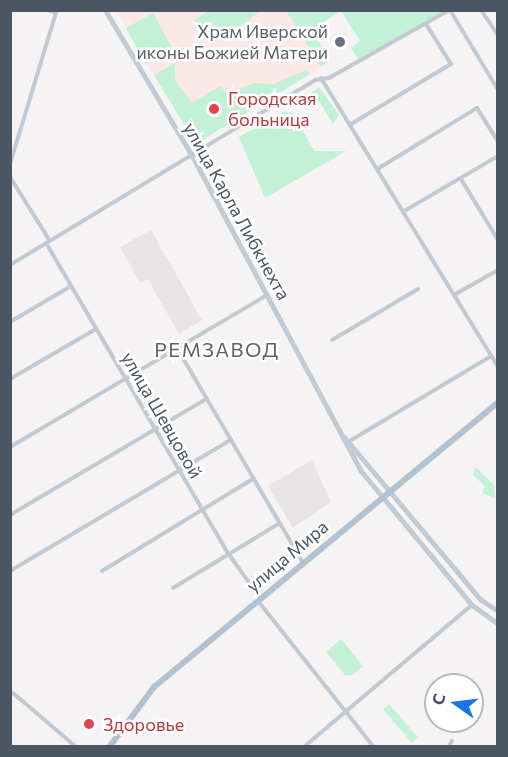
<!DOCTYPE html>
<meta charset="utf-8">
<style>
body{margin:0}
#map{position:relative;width:508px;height:757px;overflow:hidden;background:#f5f3f3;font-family:Commissioner,sans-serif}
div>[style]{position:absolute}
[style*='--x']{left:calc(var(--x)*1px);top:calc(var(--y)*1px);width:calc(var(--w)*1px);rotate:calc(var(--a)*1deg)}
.education>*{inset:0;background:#e6e4e5}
.medical>*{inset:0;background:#fce8e6}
.green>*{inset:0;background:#c3f1d5;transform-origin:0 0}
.minor>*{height:4px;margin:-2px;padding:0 2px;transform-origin:2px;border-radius:2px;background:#c1cad2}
.secondary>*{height:5px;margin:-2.5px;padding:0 2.5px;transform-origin:2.5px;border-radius:2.5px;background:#c1cbd6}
.primary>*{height:6px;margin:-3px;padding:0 3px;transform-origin:3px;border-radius:3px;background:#b3c2d1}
.dots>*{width:16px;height:16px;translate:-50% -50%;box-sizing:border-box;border:3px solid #fff;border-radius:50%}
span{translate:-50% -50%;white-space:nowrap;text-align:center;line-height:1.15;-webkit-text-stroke:5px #fff;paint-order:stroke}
.worship-label{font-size:18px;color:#5b616d}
.right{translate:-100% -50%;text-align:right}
.health-label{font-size:18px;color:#be3a42}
.left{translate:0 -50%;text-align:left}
.street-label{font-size:18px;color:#4a5661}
.neighbourhood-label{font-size:20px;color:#5f6368;letter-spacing:1.5px}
.frame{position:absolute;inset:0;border:12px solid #4a5661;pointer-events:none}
.north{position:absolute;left:424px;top:673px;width:60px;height:60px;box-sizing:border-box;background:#fff;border:2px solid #b7bbc0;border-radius:50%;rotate:284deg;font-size:16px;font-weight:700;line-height:24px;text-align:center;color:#4a5661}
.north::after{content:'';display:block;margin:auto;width:21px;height:27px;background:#1a73e8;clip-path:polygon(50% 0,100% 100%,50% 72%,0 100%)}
</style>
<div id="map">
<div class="education">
<i style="clip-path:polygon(151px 230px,202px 320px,179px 334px,148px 279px,140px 283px,120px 247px)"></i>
<i style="clip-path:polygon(312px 460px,331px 502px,293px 528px,268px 486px)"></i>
</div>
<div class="medical">
<i style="clip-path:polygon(116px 11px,286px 11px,321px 67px,196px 144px)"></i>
</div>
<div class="green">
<i style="clip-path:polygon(211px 10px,260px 10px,260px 11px,241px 26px,210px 35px,200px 32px,194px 20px)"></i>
<i style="clip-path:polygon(286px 11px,445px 11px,358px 59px,351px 48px,360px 41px,341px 11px,311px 30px,330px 60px,321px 67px)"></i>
<i style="left:153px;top:13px;width:41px;height:31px;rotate:61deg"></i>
<i style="clip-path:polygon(175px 63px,175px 80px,192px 103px,220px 86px,227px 93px,255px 83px,273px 84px,307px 70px,310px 74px,196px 144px,154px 75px)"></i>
<i style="clip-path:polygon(319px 87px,339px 115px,333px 124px,320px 102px,298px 103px)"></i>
<i style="clip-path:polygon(285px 111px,294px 114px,314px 151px,346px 151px,265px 198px,239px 137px)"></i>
<i style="clip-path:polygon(475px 467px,494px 485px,495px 498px,482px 493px,485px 486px,473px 475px)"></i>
<i style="clip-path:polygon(341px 639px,363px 666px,352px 675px,345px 675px,326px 652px)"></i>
<i style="left:389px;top:704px;width:44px;height:8px;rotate:49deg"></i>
</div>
<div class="minor">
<i style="--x:450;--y:10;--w:93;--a:59"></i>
<i style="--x:481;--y:10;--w:30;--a:56"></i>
<i style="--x:321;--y:78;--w:339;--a:58.5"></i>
<i style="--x:351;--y:124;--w:117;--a:-31"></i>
<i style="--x:451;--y:64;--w:47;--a:-122"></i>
<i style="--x:10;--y:164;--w:158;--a:-73.1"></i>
<i style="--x:56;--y:13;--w:9;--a:-159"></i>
<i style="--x:379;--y:168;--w:115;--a:-31.5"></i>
<i style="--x:477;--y:108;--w:40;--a:58"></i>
<i style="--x:10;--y:177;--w:75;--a:58"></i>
<i style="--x:461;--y:179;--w:71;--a:58.8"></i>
<i style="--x:406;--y:210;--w:107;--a:-30.4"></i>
<i style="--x:46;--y:243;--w:359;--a:59.6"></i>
<i style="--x:228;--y:553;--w:55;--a:54.6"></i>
<i style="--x:10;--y:265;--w:358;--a:-31.2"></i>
<i style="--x:316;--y:80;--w:13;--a:-9"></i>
<i style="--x:329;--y:78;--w:138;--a:-29.5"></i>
<i style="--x:454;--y:295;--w:51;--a:-29.6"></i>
<i style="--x:10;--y:322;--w:71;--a:-30.5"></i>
<i style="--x:332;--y:340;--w:100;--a:-30.7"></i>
<i style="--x:177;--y:348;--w:249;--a:59.6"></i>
<i style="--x:10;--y:379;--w:99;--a:-30.2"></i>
<i style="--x:348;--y:442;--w:167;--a:-31"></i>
<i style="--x:10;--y:447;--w:299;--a:-30.6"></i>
<i style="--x:10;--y:515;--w:228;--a:-30.6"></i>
<i style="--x:10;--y:571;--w:257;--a:-30.7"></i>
<i style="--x:102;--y:571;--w:177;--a:-31.4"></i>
<i style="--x:173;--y:588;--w:125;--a:-31.3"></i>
<i style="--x:258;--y:601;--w:185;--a:51.6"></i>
<i style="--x:13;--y:693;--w:82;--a:40.5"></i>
<i style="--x:305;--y:746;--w:219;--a:-40.2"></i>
<i style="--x:449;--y:746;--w:6;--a:-59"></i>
</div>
<div class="secondary">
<i style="--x:105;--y:10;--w:168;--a:59.2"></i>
<i style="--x:191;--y:154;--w:360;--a:61.8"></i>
<i style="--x:361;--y:471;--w:174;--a:50.4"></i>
<i style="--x:472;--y:605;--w:32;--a:36"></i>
<i style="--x:344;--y:437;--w:212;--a:50"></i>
<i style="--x:480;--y:599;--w:22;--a:34"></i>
</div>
<div class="primary">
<i style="--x:110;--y:746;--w:74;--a:-53.3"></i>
<i style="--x:154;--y:687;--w:447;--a:-39.6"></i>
</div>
<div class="dots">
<i style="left:340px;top:42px;background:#6b7280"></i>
<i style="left:214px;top:109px;background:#e0444e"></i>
<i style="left:89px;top:724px;background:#e0444e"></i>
</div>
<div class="worship-label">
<span class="right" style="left:328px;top:42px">Храм Иверской<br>иконы Божией Матери</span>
</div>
<div class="health-label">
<span class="left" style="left:228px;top:109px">Городская<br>больница</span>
<span class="left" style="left:103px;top:724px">Здоровье</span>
</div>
<div class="street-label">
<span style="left:237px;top:211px;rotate:61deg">улица Карла Либкнехта</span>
<span style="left:162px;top:415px;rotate:60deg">улица Шевцовой</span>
<span style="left:287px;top:556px;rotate:-40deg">улица Мира</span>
</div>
<div class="neighbourhood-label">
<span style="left:217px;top:349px">РЕМЗАВОД</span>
</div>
<div class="frame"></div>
<div class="north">С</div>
</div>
